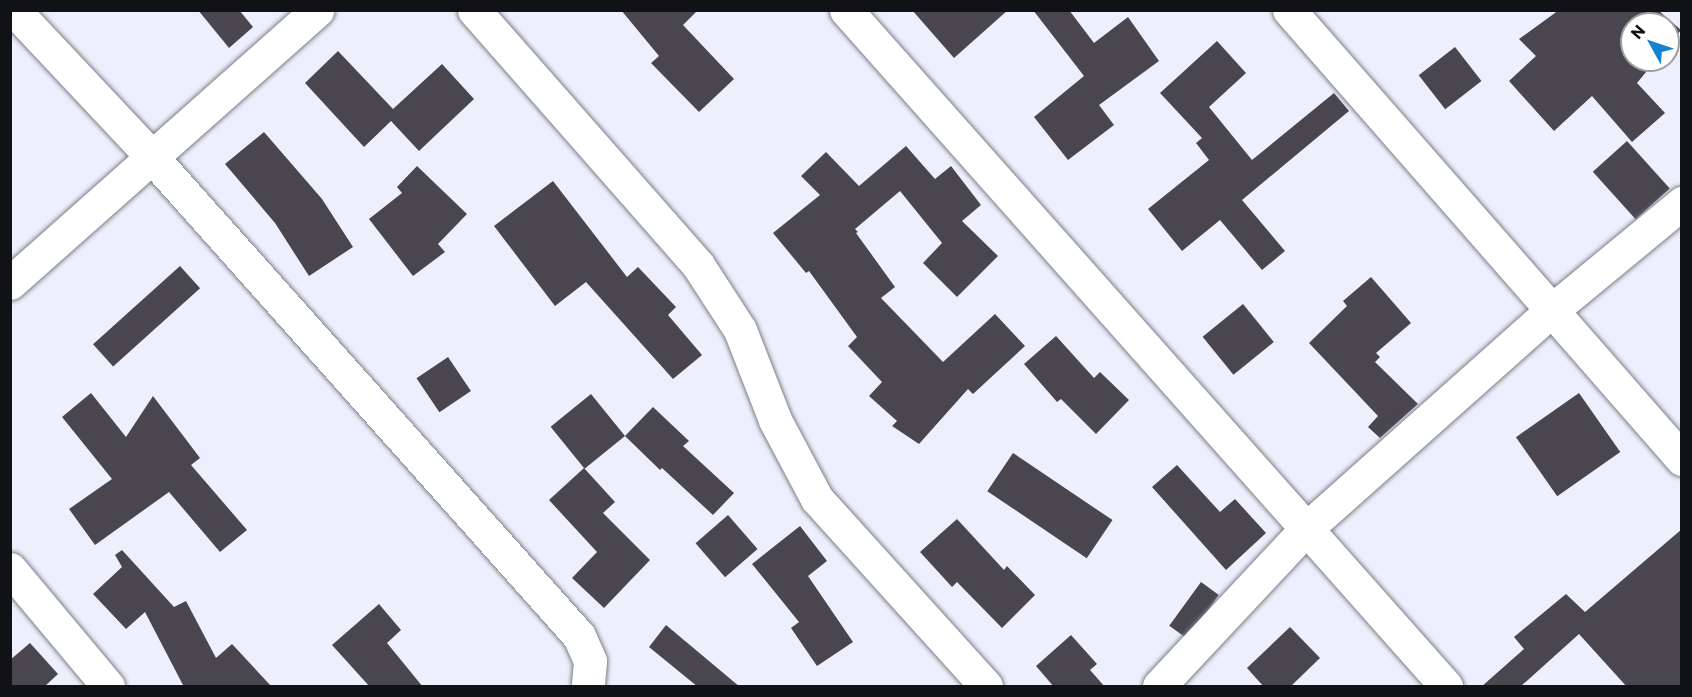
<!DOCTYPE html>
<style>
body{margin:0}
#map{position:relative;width:1692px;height:697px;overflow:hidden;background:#edf0fc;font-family:Commissioner,sans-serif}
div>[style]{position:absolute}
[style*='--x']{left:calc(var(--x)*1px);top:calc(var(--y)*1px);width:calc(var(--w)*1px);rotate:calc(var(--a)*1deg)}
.building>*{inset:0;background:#494650;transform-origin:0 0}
.roads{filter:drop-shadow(0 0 2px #7c7f89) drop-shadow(0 0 2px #7c7f89)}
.street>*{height:33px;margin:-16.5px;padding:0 16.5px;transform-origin:16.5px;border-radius:16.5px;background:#fff}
span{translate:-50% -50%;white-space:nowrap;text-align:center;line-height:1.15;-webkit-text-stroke:6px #fff;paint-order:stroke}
.frame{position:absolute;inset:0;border:12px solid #111216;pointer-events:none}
.north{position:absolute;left:1620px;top:12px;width:60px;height:60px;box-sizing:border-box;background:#fff;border:2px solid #a0a0a2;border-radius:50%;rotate:310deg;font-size:16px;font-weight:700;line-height:24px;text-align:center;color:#111216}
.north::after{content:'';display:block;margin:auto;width:21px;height:27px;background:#1583cd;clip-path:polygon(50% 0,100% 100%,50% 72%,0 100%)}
</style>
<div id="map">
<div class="building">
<i style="clip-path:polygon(198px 10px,239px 10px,253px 27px,229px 48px)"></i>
<i style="clip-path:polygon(621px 10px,698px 10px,683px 25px,734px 79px,699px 112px,651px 63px,659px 56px)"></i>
<i style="clip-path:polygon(912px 10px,1008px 10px,954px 58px)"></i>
<i style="clip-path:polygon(1033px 10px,1069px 10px,1094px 43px,1128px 17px,1159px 61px,1099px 105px,1114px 125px,1068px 160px,1034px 117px,1084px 76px)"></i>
<i style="clip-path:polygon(1559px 10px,1658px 10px,1681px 30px,1668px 46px,1668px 24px,1632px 24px,1632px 60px,1656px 60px,1637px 83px,1665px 113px,1632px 142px,1592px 96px,1554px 131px,1509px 81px,1536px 56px,1519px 39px)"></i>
<i style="clip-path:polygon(1217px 41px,1246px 73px,1209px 107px,1252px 160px,1334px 93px,1349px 111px,1242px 200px,1285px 251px,1262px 270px,1220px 220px,1182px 251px,1148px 209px,1209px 160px,1196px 143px,1202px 138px,1160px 93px)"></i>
<i style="left:1455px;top:47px;width:43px;height:46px;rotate:52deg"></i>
<i style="clip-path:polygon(338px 51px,393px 109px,442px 64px,474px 99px,419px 151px,391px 121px,364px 147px,305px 83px)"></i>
<i style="clip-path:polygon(264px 132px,322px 199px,353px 247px,309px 276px,275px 223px,225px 164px)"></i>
<i style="left:1627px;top:141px;width:64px;height:46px;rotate:48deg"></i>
<i style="clip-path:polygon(906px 146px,935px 179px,951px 166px,981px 205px,962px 221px,998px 256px,957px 297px,923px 263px,942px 243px,900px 191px,855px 229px,858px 232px,856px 233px,895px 287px,881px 298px,943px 362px,995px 314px,1025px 346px,973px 394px,968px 389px,919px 444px,892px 426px,897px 421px,869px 396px,882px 382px,848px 346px,857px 337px,809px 271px,806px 273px,773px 233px,820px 195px,801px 176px,826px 152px,859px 186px)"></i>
<i style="clip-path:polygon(417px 166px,467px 214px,438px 244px,445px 252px,413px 276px,369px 219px,402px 193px,397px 187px)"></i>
<i style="clip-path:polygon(553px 181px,627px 277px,638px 267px,676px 307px,668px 315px,702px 355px,673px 379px,586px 282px,555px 306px,494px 226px)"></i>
<i style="left:180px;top:266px;width:30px;height:117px;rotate:48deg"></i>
<i style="clip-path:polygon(1371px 277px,1411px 323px,1376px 353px,1380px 357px,1375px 362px,1418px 404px,1380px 438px,1368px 427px,1378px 416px,1309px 343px,1347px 306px,1343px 301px)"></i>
<i style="left:1243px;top:304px;width:49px;height:52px;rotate:51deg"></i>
<i style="clip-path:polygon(1056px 336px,1094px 378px,1100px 372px,1129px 400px,1096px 434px,1061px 399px,1057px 402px,1024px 364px)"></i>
<i style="left:448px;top:357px;width:41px;height:38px;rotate:56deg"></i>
<i style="clip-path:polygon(91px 393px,126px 437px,153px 396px,200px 458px,191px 465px,247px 530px,220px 552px,169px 492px,95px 545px,69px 509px,112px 479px,62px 417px)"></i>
<i style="left:1579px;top:393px;width:72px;height:77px;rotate:55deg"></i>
<i style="left:591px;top:394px;width:54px;height:52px;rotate:51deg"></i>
<i style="clip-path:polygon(653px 407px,689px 441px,683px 446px,734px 493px,713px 515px,662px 468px,660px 470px,625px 436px)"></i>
<i style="left:1013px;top:453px;width:120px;height:46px;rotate:34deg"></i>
<i style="clip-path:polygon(1177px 465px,1220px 512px,1235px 499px,1266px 533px,1226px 570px,1152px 487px)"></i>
<i style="clip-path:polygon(584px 468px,615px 502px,603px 513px,650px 560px,604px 608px,572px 578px,597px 552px,549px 500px)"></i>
<i style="left:728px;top:515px;width:45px;height:43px;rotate:49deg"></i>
<i style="clip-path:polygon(957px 519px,1004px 570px,1007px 566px,1035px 595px,1002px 628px,957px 582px,952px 587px,920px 552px)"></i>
<i style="clip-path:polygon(800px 526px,827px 561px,808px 576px,853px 642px,817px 666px,791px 628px,799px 622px,752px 564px)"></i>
<i style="clip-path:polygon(1682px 529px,1682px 687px,1627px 687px,1579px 634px,1520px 687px,1481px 687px,1524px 649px,1514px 637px,1566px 594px,1585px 612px)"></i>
<i style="clip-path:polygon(122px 550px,174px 607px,186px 601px,216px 658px,232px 644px,272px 687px,184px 687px,145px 612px,126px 629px,93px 594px,122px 567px,115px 555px)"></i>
<i style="left:1201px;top:582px;width:22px;height:54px;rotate:36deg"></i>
<i style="clip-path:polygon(379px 604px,401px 630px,387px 643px,423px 687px,370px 687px,332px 645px)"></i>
<i style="clip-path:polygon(666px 625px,740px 687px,698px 687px,649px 647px)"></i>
<i style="clip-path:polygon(1290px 627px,1320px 658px,1290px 687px,1264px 687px,1247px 668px)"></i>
<i style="clip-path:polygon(1071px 635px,1097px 664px,1090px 670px,1105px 687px,1054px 687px,1036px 666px)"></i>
<i style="clip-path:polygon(30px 643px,58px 674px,44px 687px,10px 687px,10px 660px)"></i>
</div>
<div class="roads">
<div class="street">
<i style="--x:14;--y:10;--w:200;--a:46.8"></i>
<i style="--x:151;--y:156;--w:643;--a:48.28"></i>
<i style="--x:579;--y:636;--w:27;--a:66"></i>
<i style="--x:590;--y:661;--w:25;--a:95"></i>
<i style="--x:474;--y:10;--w:339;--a:48.7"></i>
<i style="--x:698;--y:265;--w:77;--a:57.1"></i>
<i style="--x:740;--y:330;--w:97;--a:68.7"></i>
<i style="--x:775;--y:420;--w:89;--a:62"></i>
<i style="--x:817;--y:499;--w:252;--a:47.9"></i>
<i style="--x:846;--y:10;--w:904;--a:48.41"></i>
<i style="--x:1289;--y:10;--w:597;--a:48.81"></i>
<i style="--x:10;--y:283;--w:411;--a:-41.6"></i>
<i style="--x:10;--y:569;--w:153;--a:50.1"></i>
<i style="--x:1159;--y:686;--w:215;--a:-46.9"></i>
<i style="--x:1306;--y:529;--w:328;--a:-41.7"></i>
<i style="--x:1551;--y:311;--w:170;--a:-39.5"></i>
</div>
</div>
<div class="frame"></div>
<div class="north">N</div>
</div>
